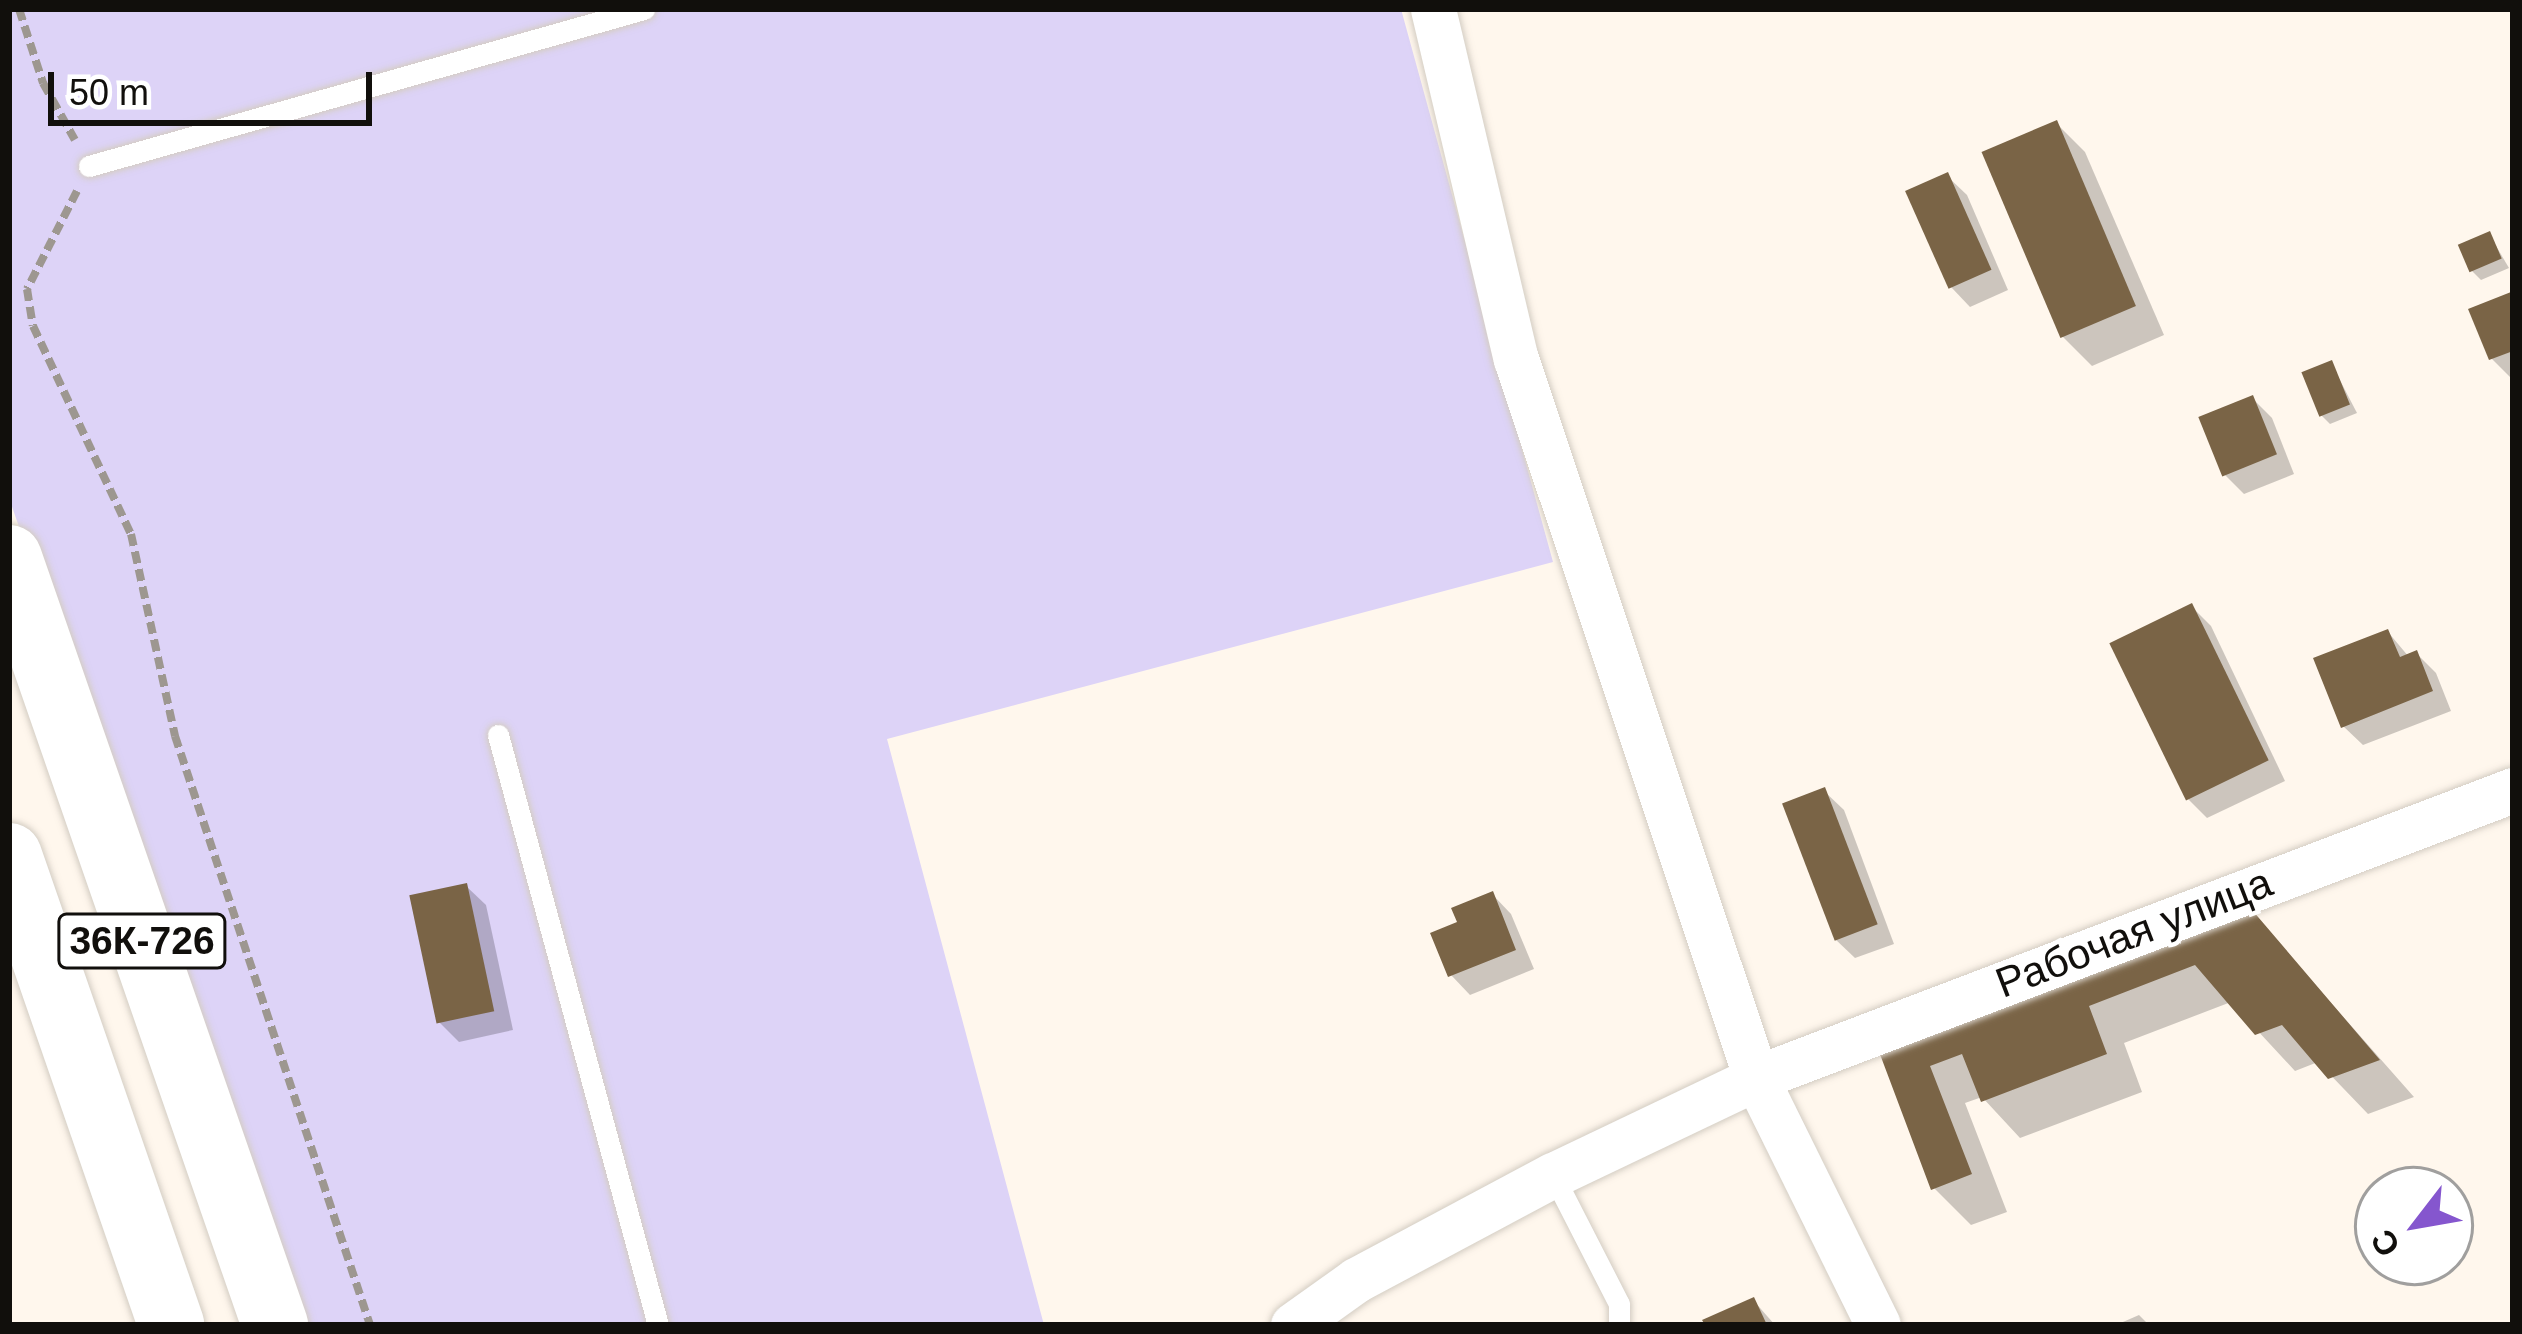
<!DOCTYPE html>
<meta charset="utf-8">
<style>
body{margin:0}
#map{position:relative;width:2522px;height:1334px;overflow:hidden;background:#fff7ed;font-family:Arial,sans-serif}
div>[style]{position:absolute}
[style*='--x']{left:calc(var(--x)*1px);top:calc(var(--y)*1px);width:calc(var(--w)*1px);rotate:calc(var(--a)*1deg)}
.green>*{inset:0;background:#ddd3f7}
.shadow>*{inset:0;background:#0003}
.building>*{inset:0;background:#7a6446;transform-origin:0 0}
.path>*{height:8px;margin-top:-4px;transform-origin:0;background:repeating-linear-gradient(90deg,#9d9790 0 12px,transparent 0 18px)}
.roads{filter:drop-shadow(0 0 3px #d4cdc3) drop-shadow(0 0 3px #d4cdc3)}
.lane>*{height:21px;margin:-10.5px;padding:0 10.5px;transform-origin:10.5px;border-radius:10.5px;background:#fff}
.street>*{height:45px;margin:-22.5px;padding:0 22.5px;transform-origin:22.5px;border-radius:22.5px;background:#fff}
.primary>*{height:66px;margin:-33px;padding:0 33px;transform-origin:33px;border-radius:33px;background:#fff}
span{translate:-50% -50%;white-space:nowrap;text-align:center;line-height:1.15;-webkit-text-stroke:9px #fff;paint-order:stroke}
.shield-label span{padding:3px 9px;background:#fff;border:3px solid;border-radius:9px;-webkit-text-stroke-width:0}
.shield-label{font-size:39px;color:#110f0c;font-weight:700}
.street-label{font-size:42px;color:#110f0c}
.frame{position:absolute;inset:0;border:12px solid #110f0c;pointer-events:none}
.north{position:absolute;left:2354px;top:1166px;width:120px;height:120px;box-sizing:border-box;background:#fff;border:3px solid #a09f9e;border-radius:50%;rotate:239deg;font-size:33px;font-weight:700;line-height:48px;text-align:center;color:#110f0c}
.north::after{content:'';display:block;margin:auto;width:42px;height:54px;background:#8556ce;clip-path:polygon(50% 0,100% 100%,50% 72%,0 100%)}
.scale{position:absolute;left:48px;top:72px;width:324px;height:54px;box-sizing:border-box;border:6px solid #110f0c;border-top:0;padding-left:15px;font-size:36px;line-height:42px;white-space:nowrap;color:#110f0c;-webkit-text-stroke:9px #fff;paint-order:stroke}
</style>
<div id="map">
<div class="green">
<i style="clip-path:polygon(9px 9px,1401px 9px,1553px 562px,887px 739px,1044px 1325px,296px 1325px,9px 498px)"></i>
</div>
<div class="shadow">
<i style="clip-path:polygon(2056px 123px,2085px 152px,2164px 335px,2092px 366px,2063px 337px)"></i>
<i style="clip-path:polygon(1947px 176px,1967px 195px,2008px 290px,1970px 307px,1951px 287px)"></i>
<i style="clip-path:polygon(2489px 234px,2509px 268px,2481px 280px,2472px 271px)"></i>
<i style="clip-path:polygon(2511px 295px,2513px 297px,2511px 378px,2492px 359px)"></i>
<i style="clip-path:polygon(2331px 363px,2357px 413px,2330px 424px,2321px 415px)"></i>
<i style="clip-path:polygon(2252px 398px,2272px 418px,2294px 474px,2244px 494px,2224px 474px)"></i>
<i style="clip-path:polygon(2192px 607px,2211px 626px,2285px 781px,2207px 818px,2188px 799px,2113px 644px)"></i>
<i style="clip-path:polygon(2388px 632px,2409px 657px,2417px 654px,2436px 673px,2451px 711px,2363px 745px,2343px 726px)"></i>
<i style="clip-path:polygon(1824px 791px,1844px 810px,1894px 944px,1855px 958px,1835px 939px)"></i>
<i style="clip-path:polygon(466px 886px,486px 905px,513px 1030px,459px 1042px,439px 1022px)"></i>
<i style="clip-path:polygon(1492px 894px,1511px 914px,1534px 969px,1470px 995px,1451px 975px,1461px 924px)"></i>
<i style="clip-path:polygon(2241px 901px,2414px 1097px,2368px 1114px,2318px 1062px,2295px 1071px,2231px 1002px,2124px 1043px,2142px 1092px,2020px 1138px,1982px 1097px,1965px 1103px,2007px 1212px,1971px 1225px,1934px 1188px,1879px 1043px)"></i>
<i style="clip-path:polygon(1753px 1300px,1775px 1325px,1708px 1325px)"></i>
<i style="clip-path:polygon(2139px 1315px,2149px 1325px,2116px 1325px)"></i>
</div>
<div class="building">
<i style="left:2057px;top:120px;width:202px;height:82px;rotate:67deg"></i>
<i style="left:1948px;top:172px;width:107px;height:47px;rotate:66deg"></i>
<i style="left:2490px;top:231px;width:30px;height:35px;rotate:67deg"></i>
<i style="clip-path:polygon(2511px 292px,2513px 351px,2489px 360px,2468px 309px)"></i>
<i style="left:2332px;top:360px;width:48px;height:33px;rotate:68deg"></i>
<i style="left:2253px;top:395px;width:64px;height:59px;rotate:68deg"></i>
<i style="left:2192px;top:603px;width:175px;height:92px;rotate:64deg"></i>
<i style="clip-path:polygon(2388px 629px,2400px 657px,2417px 650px,2433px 691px,2341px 728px,2313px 658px)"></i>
<i style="left:1825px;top:787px;width:147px;height:46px;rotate:69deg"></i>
<i style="left:467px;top:883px;width:131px;height:59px;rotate:78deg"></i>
<i style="clip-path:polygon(1493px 891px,1516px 950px,1448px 977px,1430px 933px,1457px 922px,1451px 908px)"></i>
<i style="clip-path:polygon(2241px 897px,2380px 1060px,2328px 1079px,2282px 1025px,2255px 1035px,2195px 965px,2089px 1006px,2107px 1054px,1981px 1102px,1962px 1054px,1930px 1066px,1972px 1174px,1931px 1190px,1875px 1041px)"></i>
<i style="clip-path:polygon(1754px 1297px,1767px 1325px,1705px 1325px,1702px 1320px)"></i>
</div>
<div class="path">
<i style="--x:19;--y:9;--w:78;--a:72"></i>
<i style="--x:43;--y:83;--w:65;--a:60.7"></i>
<i style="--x:77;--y:191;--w:110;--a:117"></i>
<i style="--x:27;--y:289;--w:37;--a:81"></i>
<i style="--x:33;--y:326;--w:230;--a:64.8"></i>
<i style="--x:131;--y:534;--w:207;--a:77.7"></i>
<i style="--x:175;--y:736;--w:620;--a:71.68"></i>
</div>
<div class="roads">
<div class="lane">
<i style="--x:89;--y:166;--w:577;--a:-15.8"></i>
<i style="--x:498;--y:735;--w:611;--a:74.83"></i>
<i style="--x:1553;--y:1175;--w:145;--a:62.9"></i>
<i style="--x:1619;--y:1304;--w:21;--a:90"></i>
</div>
<div class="street">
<i style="--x:1433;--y:9;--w:360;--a:76.7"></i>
<i style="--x:1516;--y:359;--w:758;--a:71.54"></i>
<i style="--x:1756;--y:1078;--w:275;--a:63.7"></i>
<i style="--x:1293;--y:1325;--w:77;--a:-35.5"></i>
<i style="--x:1356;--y:1280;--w:223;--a:-28.1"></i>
<i style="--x:1553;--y:1175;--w:225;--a:-25.5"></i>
<i style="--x:1756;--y:1078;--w:810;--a:-20.83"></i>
</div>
<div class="primary">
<i style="--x:9;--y:558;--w:812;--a:70.87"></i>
<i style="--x:9;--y:856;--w:496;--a:70.9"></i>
</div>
</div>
<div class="shield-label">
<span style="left:142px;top:941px">36К-726</span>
</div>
<div class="street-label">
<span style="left:2134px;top:933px;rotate:-21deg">Рабочая улица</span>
</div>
<div class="frame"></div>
<div class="north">С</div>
<div class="scale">50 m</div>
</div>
